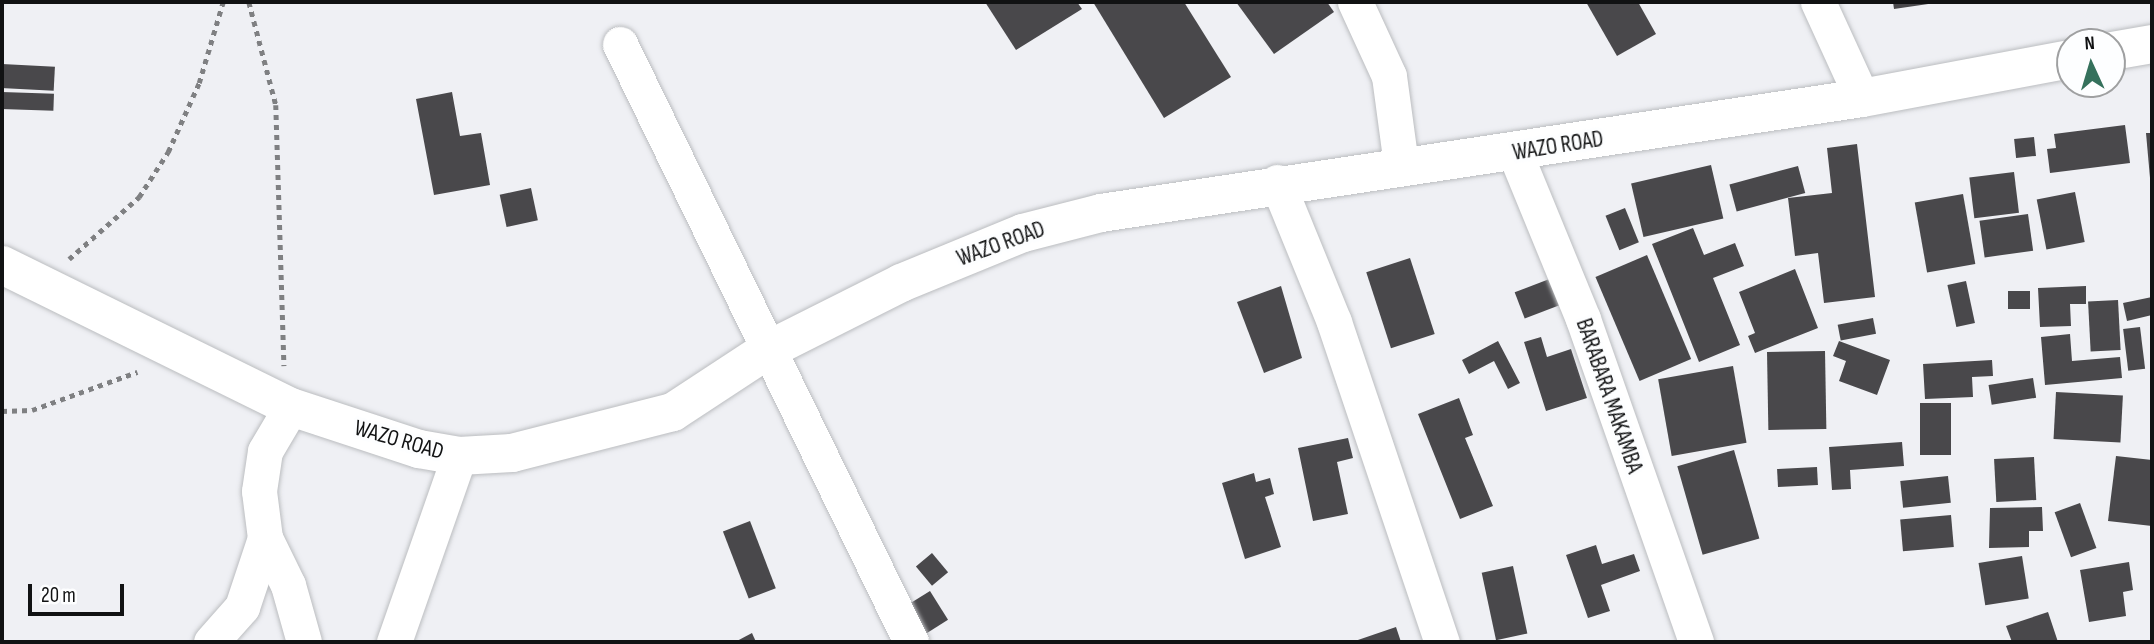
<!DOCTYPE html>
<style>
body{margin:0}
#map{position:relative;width:2154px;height:644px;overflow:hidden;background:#eff0f4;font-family:"Sofia Sans Condensed",sans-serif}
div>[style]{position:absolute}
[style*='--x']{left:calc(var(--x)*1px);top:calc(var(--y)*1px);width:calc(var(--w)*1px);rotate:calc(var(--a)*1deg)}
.building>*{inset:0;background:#49484b;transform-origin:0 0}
.path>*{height:4.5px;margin-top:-2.25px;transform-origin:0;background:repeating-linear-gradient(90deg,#7f8082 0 5px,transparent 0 10px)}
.roads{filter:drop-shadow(0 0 2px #bbbdc0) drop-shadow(0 0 2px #bbbdc0)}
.minor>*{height:35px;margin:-17.5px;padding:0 17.5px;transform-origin:17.5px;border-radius:17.5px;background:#fff}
.major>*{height:38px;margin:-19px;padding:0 19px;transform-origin:19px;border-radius:19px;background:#fff}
span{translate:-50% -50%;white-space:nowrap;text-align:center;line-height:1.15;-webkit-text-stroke:7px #fdfeff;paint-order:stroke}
.street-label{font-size:23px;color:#111213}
.frame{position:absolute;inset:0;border:4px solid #111213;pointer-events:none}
.north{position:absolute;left:2056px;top:28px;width:70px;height:70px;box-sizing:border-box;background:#fdfeff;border:2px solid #9fa0a1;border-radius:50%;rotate:356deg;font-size:19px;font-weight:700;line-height:28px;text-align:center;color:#111213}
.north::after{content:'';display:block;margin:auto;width:24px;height:32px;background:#35715c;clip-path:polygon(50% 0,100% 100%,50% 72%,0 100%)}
.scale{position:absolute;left:28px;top:584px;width:96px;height:32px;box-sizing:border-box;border:4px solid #111213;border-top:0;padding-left:9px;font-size:21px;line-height:24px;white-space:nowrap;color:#111213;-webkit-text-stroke:5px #fdfeff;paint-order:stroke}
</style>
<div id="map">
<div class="building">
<i style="clip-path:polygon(985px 2px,1077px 2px,1082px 9px,1016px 50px)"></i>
<i style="clip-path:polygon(1093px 2px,1184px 2px,1231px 77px,1164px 118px)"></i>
<i style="clip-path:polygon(1236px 2px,1327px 2px,1334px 12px,1274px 54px)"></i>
<i style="clip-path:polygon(1586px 2px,1638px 2px,1656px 34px,1617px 56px)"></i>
<i style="clip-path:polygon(1893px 2px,1935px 2px,1935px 3px,1894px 9px)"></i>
<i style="left:2px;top:64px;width:53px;height:24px;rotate:3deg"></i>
<i style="left:2px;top:92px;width:52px;height:17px;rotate:2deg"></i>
<i style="clip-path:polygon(452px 92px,460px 136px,481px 133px,490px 185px,434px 195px,416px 99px)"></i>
<i style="clip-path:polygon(2125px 125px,2130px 163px,2050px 173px,2047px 149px,2056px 148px,2054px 134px)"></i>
<i style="clip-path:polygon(2146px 133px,2152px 133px,2152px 178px,2150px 178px)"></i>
<i style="left:2034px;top:137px;width:19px;height:20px;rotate:84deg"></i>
<i style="clip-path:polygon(1857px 144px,1875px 297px,1824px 303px,1818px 253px,1795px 256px,1788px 198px,1832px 193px,1827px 148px)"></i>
<i style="left:1711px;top:165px;width:55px;height:82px;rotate:77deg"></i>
<i style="left:1798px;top:166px;width:28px;height:71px;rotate:75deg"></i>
<i style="left:2014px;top:172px;width:41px;height:45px;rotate:83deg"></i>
<i style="left:531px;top:188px;width:33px;height:32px;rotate:78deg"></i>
<i style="left:2075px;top:192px;width:51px;height:39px;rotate:79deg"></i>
<i style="left:1963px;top:194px;width:71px;height:49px;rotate:80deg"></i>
<i style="left:1625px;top:208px;width:37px;height:21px;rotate:68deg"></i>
<i style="left:2028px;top:214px;width:37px;height:49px;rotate:82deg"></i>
<i style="clip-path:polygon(1693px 228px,1704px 255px,1735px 243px,1744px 266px,1713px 278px,1740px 345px,1699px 362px,1652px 244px)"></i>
<i style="left:1647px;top:255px;width:113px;height:56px;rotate:67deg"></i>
<i style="left:1410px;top:258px;width:80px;height:46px;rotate:72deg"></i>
<i style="clip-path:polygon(1795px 269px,1818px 328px,1755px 353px,1748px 336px,1755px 333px,1739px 292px)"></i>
<i style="left:1552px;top:278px;width:28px;height:40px;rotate:69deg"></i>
<i style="left:1966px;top:281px;width:43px;height:19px;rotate:78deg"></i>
<i style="clip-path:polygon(1281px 286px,1302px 358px,1264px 373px,1237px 302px)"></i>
<i style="clip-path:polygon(2086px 286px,2086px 304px,2070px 304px,2071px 326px,2040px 327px,2038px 288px)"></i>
<i style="left:2030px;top:291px;width:18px;height:22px;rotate:90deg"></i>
<i style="clip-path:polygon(2152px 297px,2152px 315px,2127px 321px,2123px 303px)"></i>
<i style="left:2118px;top:300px;width:50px;height:30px;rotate:87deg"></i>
<i style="left:1873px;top:318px;width:16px;height:36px;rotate:79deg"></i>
<i style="left:2140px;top:327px;width:42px;height:17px;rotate:83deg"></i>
<i style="clip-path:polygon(2070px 334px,2072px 361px,2120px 357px,2122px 378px,2045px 385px,2041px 337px)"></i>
<i style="clip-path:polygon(1541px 337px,1547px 357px,1571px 349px,1587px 398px,1546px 411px,1524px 342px)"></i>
<i style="clip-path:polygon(1498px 341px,1520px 383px,1508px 389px,1494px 361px,1469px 374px,1462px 360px)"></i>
<i style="clip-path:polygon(1839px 341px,1890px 360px,1877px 395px,1839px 381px,1846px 361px,1833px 356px)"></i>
<i style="left:1825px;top:351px;width:78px;height:58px;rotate:89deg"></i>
<i style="clip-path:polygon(1992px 360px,1993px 376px,1972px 377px,1973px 397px,1925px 399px,1923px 364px)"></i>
<i style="left:1733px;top:366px;width:78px;height:76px;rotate:80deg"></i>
<i style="left:2033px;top:378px;width:20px;height:45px;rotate:81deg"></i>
<i style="left:2056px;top:392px;width:67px;height:47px;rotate:3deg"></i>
<i style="clip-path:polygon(1459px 398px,1473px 435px,1465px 438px,1493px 506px,1460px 519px,1418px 414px)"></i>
<i style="left:1920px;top:403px;width:31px;height:52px"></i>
<i style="clip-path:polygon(1348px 438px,1353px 458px,1337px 462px,1348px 514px,1313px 521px,1298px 448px)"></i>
<i style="clip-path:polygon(1902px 442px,1904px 466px,1850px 470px,1851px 489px,1832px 490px,1829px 447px)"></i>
<i style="left:1734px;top:450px;width:92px;height:59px;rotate:74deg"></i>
<i style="clip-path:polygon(2116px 456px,2152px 460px,2152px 526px,2108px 521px)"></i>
<i style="left:2034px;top:457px;width:43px;height:40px;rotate:87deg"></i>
<i style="left:1817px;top:467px;width:18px;height:40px;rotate:87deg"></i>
<i style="clip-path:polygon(1254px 473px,1256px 482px,1270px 478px,1274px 494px,1265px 497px,1281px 547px,1245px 559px,1222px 483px)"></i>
<i style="left:1948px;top:476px;width:27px;height:48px;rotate:84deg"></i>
<i style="left:2080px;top:503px;width:48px;height:27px;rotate:70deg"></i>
<i style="clip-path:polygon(2042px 507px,2043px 531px,2029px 531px,2029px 547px,1989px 548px,1990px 508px)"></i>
<i style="left:1951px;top:515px;width:32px;height:51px;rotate:85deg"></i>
<i style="left:750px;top:521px;width:72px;height:29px;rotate:69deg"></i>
<i style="clip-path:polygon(1596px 545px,1602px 564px,1634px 554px,1640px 571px,1601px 585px,1610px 611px,1588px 618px,1566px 555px)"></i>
<i style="left:932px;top:553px;width:25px;height:21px;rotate:50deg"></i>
<i style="left:2022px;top:556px;width:43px;height:44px;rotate:81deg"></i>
<i style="clip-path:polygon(2129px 562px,2133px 590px,2123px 592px,2126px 616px,2089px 622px,2080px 570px)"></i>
<i style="left:1513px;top:566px;width:69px;height:32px;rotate:78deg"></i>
<i style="left:930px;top:591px;width:34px;height:28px;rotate:58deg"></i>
<i style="clip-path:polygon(2048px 612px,2058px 642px,2012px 642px,2006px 626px)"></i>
<i style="clip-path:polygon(1396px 627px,1401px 642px,1352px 642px)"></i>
<i style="clip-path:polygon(752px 633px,756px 642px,735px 642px)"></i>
</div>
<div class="path">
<i style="--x:249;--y:2;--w:106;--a:75.3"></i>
<i style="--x:276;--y:105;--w:261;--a:88.2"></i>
<i style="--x:69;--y:259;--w:94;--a:-41.5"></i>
<i style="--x:139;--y:197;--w:54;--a:-57.2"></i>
<i style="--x:168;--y:152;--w:76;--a:-65.8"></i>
<i style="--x:199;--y:83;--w:84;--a:-73.5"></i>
<i style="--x:2;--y:411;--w:30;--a:-2"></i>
<i style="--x:32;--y:410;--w:112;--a:-19.9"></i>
</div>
<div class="roads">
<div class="minor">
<i style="--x:1355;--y:2;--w:81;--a:65.3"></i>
<i style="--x:1389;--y:76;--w:90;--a:82.3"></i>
<i style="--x:1818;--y:2;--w:106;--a:65.4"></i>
<i style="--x:620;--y:44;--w:665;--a:64.05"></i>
<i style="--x:1515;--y:153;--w:179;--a:67.7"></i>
<i style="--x:1583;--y:319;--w:342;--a:70.7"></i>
<i style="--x:1277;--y:182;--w:151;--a:67.8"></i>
<i style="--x:1334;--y:322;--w:338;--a:71.4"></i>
<i style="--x:265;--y:538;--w:52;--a:63.9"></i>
<i style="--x:288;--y:585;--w:59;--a:74.3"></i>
<i style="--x:211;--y:642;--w:47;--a:-48.5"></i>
<i style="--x:242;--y:607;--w:73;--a:-71.6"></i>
<i style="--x:265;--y:538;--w:47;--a:-97.3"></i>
<i style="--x:259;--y:491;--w:40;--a:-81.5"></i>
<i style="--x:265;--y:451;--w:51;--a:-59.4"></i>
<i style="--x:394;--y:642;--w:197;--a:-70.7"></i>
</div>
<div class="major">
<i style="--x:2112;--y:51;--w:41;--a:-9.9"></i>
<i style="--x:2;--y:265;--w:322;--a:26.2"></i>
<i style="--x:291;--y:407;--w:135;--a:18.2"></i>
<i style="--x:419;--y:449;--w:41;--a:9.9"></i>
<i style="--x:459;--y:456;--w:53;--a:-3.2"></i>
<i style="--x:512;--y:453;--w:166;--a:-14.3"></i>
<i style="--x:673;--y:412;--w:111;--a:-33.3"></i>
<i style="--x:766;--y:351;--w:151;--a:-26.7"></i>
<i style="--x:901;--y:283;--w:132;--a:-22.3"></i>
<i style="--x:1023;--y:233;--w:81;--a:-14.4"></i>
<i style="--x:1101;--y:213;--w:770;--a:-8.59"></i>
<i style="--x:1862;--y:98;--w:212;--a:-10.6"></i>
</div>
</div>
<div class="street-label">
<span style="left:1558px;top:146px;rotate:-9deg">WAZO ROAD</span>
<span style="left:1001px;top:244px;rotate:-20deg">WAZO ROAD</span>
<span style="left:1609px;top:396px;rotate:71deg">BARABARA MAKAMBA</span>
<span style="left:399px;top:440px;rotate:16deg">WAZO ROAD</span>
</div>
<div class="frame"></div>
<div class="north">N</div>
<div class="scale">20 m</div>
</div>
